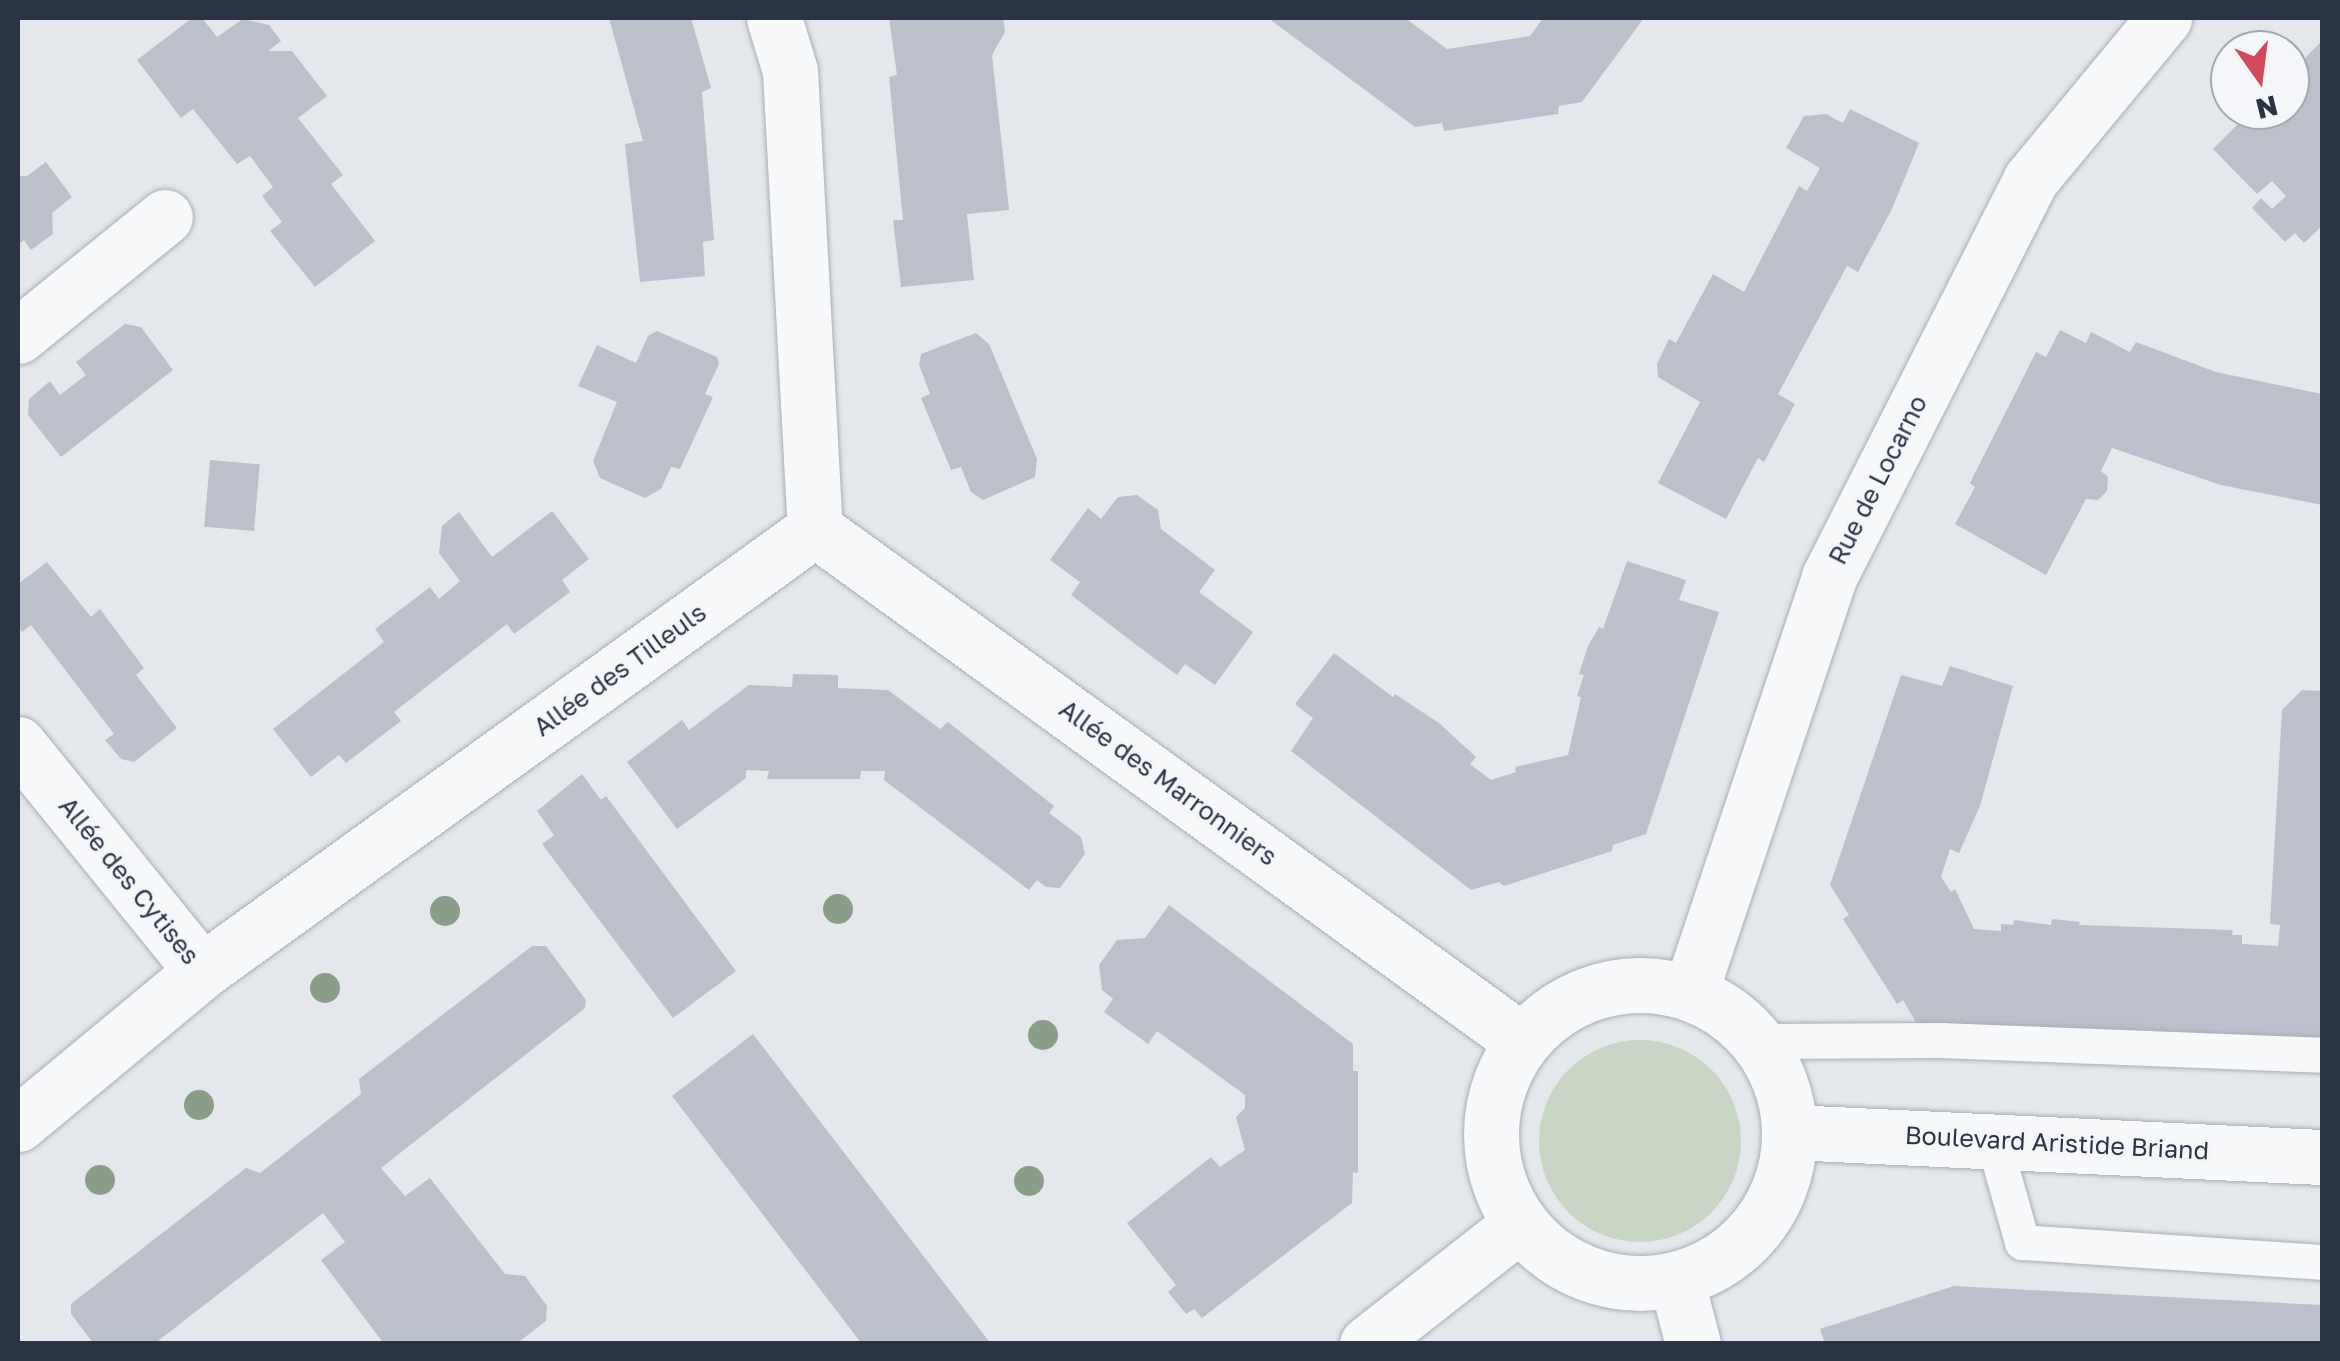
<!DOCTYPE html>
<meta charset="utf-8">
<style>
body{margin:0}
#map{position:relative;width:2340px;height:1361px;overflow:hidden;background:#e4e7ec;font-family:"Golos Text",sans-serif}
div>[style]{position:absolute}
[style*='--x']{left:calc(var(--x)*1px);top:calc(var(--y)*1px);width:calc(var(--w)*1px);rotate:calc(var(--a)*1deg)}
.green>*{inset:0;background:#c9d6c5}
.round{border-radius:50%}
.building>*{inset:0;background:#bbc0ca;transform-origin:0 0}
.roads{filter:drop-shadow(0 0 2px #a9aeb7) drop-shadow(0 0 2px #a9aeb7)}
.service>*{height:35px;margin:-17.5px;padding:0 17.5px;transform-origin:17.5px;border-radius:17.5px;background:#f7f8fa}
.minor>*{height:55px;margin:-27.5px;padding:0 27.5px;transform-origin:27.5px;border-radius:27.5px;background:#f7f8fa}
.minor>.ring{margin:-27.5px;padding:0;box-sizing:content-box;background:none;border:55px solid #f7f8fa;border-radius:50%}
.trees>*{width:30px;height:30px;margin:-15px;border-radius:50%;background:#899d89}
span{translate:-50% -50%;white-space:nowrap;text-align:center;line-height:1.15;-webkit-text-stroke:8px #f4f6f9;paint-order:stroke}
.street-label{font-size:25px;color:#2b3445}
.frame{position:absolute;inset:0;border:20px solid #2b3445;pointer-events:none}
.north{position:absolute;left:2210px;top:30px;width:100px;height:100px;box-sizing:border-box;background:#f4f6f9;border:2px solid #a4a8b1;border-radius:50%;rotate:166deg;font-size:28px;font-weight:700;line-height:40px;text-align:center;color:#2b3445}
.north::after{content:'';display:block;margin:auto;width:35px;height:45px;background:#d1495b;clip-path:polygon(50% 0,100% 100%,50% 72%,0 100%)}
</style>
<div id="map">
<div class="green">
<i class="round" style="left:1539px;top:1040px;width:202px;height:202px"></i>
</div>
<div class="building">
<i style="clip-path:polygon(192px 18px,202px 18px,217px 37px,243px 19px,269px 25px,281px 41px,268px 51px,292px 51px,327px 96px,298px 118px,343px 175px,331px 184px,375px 241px,315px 287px,270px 231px,282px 222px,262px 196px,273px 187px,250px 156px,237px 164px,193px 109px,181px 118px,137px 60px)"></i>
<i style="clip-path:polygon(609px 18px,691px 18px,711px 88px,702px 92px,714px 240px,703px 242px,705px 276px,640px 282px,625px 144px,643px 141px)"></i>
<i style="clip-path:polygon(889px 18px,1003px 18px,1005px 32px,992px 55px,1009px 210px,967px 214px,974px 280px,901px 287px,893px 220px,903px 220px,889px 77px,897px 75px)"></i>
<i style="clip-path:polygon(1268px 18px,1405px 18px,1447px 49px,1530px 36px,1543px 18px,1644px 18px,1582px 102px,1559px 106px,1558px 114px,1444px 131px,1442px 123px,1415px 127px)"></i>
<i style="clip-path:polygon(2322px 41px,2322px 226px,2304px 243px,2295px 233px,2285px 242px,2252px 208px,2261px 198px,2272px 209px,2286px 196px,2272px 181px,2257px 194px,2213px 149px,2252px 110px,2290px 110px,2290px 73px)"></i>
<i style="clip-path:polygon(1850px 109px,1919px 143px,1892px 209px,1858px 272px,1847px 266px,1778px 394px,1795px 404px,1764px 462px,1758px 458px,1726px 519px,1658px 483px,1700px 402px,1658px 377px,1657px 364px,1669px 339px,1676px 343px,1713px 274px,1744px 292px,1799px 186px,1807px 191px,1820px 168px,1786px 148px,1804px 116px,1826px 114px,1843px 123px)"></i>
<i style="clip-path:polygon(46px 162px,72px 197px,52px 213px,53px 234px,31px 250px,24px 240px,18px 245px,18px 176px,27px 176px)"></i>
<i style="clip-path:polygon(125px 324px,141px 327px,173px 370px,61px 457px,28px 415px,29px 399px,50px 381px,60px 395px,86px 375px,76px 362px)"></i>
<i style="clip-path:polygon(2060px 330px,2086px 343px,2091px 332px,2130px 352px,2136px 342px,2216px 372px,2322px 394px,2322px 505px,2221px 485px,2112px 448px,2101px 471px,2108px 477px,2107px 491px,2098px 500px,2086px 499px,2046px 575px,1955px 524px,1975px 487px,1970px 483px,2036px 352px,2046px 357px)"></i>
<i style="clip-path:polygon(657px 331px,717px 357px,719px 364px,705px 394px,713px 397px,680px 469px,671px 467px,661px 489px,645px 498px,600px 478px,593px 461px,617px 402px,578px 386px,597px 345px,636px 363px,648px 336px)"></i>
<i style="clip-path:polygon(976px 333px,989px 344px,1037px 459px,1035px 477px,983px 500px,971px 492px,961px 467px,951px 470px,921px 398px,930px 394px,919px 365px,921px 354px)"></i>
<i style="left:210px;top:460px;width:50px;height:67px;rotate:5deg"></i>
<i style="clip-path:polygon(1137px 495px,1158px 510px,1161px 529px,1215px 570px,1199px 592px,1253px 632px,1215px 685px,1185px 664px,1177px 675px,1151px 656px,1071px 595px,1080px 582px,1050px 560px,1088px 508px,1101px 519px,1118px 497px)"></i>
<i style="clip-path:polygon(552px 511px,589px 559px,562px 580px,570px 592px,514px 634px,507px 624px,394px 712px,401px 721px,346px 763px,339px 755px,311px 777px,273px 729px,384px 642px,375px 629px,430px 587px,439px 599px,460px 581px,439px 553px,442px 526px,459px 512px,492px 557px)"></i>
<i style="clip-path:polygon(1627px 561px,1686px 580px,1679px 600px,1719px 612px,1646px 834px,1613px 845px,1612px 851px,1504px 886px,1499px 882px,1471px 890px,1291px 751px,1313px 718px,1295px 704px,1334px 653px,1393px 697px,1395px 694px,1439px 723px,1476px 757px,1470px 764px,1491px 780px,1516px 772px,1515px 767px,1568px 755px,1581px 697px,1577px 696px,1584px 675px,1579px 674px,1588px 646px,1599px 627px,1603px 629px)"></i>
<i style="clip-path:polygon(47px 562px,91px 617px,100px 609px,144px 668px,136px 675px,177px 728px,134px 762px,121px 759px,105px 740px,114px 734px,31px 625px,22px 632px,18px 626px,18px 584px)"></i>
<i style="clip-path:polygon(1950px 666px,2013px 686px,1980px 806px,1959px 853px,1950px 849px,1941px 877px,1951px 892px,1955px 889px,1974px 929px,2001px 931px,2001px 924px,2013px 925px,2014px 920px,2051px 925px,2052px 919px,2080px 922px,2079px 925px,2233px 930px,2232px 935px,2242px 935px,2242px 944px,2278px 946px,2280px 925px,2270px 924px,2282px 710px,2302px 690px,2322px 691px,2322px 1044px,1917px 1024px,1903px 1000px,1897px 1004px,1843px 919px,1849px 915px,1830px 885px,1901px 675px,1942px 686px)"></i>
<i style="clip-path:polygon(793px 674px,838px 675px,838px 688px,888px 690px,940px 729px,948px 722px,1054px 806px,1049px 813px,1081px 837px,1085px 854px,1060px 888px,1046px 887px,1037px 880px,1029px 890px,884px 780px,885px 771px,861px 771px,860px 779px,767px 779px,769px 771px,746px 770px,746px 778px,677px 829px,627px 762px,682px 720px,689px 730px,749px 685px,792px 687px)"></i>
<i style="clip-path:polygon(582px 774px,601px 800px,606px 796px,736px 971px,673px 1018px,542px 844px,554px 835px,537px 811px)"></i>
<i style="clip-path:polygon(1169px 905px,1353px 1044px,1353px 1071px,1358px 1071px,1358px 1173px,1353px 1172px,1352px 1203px,1202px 1318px,1194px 1309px,1186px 1314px,1168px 1292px,1176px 1285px,1127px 1223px,1211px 1157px,1220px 1167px,1245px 1150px,1236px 1117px,1245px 1108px,1245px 1095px,1157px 1031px,1148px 1044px,1104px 1012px,1113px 999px,1102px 990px,1099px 965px,1117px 940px,1145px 938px)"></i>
<i style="clip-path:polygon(532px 946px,546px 946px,586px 1000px,585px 1008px,381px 1168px,405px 1196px,430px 1178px,505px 1274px,525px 1276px,547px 1306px,546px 1321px,516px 1344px,384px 1344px,321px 1260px,345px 1242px,323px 1213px,154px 1344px,94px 1344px,71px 1314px,71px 1304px,246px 1168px,260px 1173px,361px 1094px,359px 1079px)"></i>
<i style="clip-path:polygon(753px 1034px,991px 1344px,862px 1344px,672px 1096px)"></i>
<i style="clip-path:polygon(1954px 1286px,2322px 1305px,2322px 1344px,1825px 1344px,1820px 1329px)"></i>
</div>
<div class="roads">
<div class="service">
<i style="--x:1758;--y:1041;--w:182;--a:-0.3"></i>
<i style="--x:1940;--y:1040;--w:382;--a:2.2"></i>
<i style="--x:1993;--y:1139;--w:107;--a:74.3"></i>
<i style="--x:2022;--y:1242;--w:301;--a:3.8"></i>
</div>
<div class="minor">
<i style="--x:774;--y:18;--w:55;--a:73.2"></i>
<i style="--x:790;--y:71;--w:459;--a:86.9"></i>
<i style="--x:18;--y:336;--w:189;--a:-39"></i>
<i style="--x:815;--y:529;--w:868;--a:35.91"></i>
<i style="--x:18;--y:744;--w:292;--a:51"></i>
<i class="ring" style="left:1491px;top:985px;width:243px;height:243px"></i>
<i style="--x:1690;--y:993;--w:439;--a:-71.5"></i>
<i style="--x:1829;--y:577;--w:446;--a:-63.1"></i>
<i style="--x:2031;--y:179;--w:209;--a:-50.4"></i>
<i style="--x:18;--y:1124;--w:239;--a:-39.7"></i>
<i style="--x:202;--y:971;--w:756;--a:-35.79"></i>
<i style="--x:1791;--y:1132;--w:532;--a:2.7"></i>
<i style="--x:1676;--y:1279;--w:67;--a:75.3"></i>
<i style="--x:1367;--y:1344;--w:194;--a:-38.1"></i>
</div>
</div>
<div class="trees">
<i style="left:838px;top:909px"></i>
<i style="left:445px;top:911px"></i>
<i style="left:325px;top:988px"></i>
<i style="left:1043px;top:1035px"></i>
<i style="left:199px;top:1105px"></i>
<i style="left:100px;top:1180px"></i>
<i style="left:1029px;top:1181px"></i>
</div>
<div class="street-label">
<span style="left:1878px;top:480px;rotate:-63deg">Rue de Locarno</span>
<span style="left:620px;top:670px;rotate:-36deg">Allée des Tilleuls</span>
<span style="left:1168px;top:783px;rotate:36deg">Allée des Marronniers</span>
<span style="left:129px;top:881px;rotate:51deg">Allée des Cytises</span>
<span style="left:2057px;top:1143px;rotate:3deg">Boulevard Aristide Briand</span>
</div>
<div class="frame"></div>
<div class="north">N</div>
</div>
